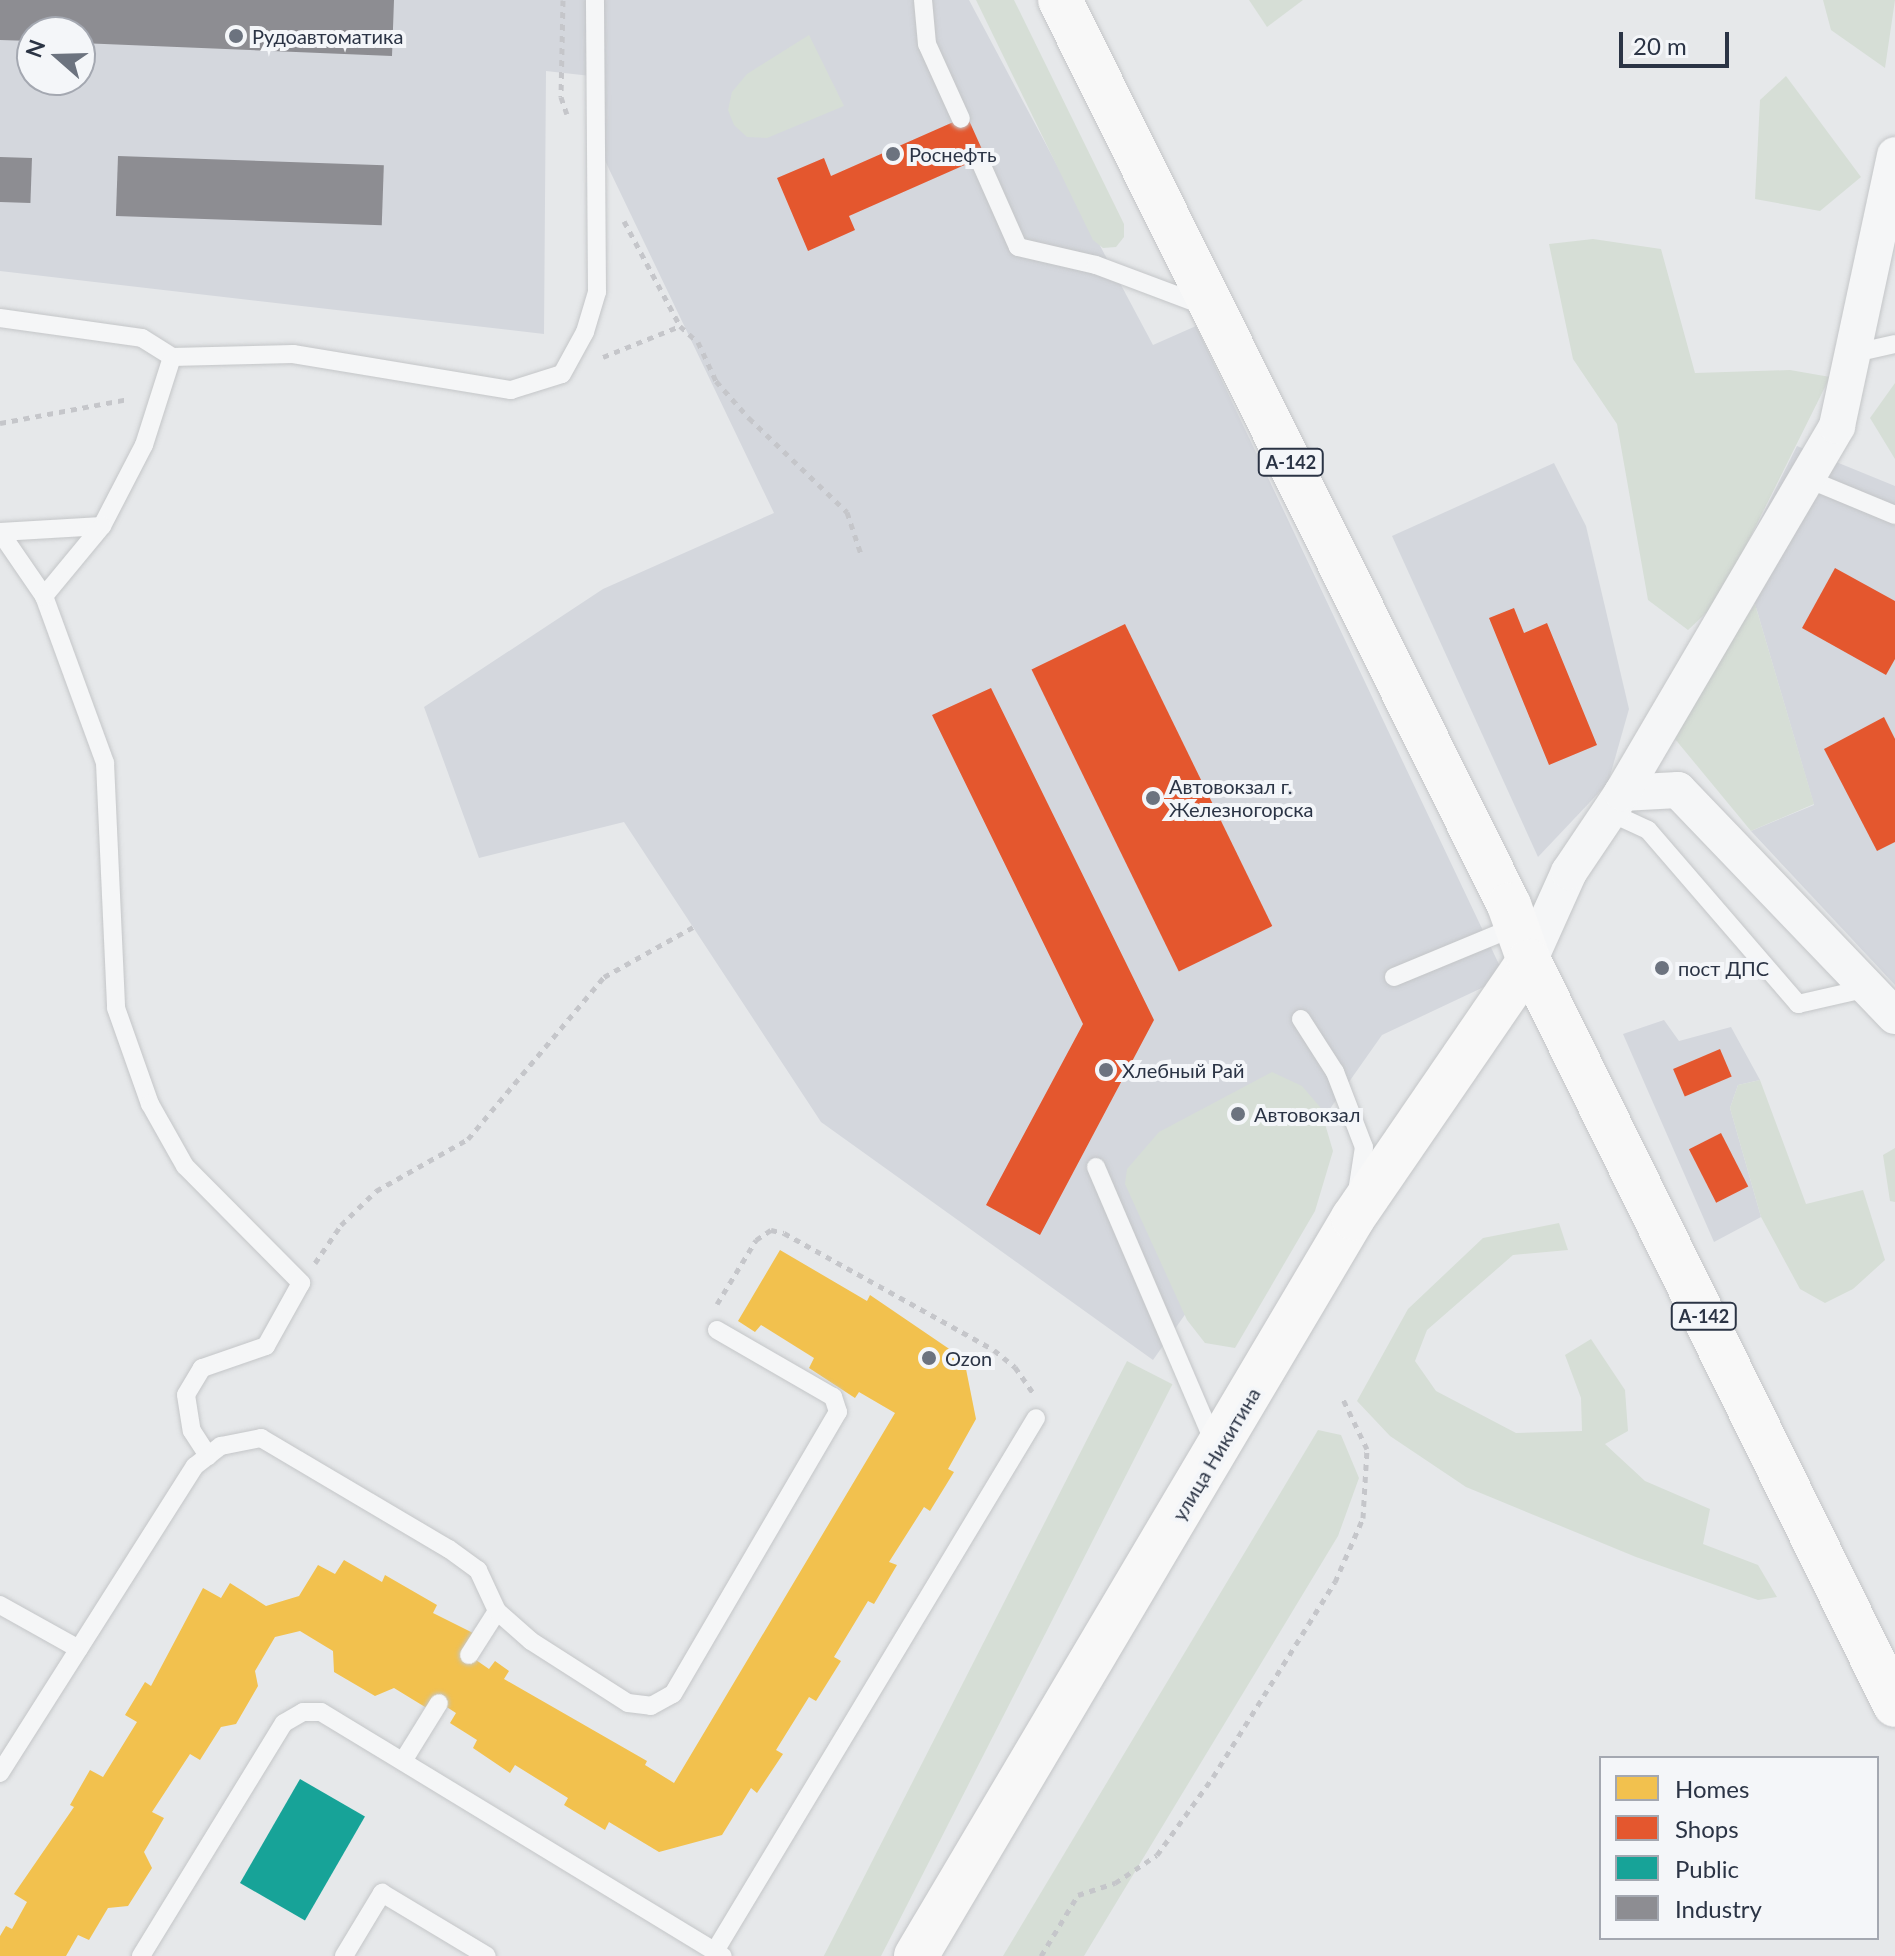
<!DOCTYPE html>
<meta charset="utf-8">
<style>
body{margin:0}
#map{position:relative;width:1895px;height:1956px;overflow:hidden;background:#e6e8ea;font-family:Lato,sans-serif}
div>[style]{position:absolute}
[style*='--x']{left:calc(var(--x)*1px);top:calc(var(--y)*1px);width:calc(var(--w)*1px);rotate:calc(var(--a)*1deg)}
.built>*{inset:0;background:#d4d7dd}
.green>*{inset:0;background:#d6ded6;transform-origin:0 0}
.homes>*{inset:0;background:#f2c14e}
.shops>*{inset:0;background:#e4572e;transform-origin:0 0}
.public>*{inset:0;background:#17a398;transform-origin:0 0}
.industry>*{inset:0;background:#8d8d92;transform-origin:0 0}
.path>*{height:5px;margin-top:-2.5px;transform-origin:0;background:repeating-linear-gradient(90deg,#c5c6ca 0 6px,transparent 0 12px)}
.roads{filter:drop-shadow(0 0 2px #c4c6c8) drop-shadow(0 0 2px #c4c6c8)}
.lane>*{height:18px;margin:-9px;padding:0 9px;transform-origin:9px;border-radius:9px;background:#f5f6f7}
.street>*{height:36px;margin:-18px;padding:0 18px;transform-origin:18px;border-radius:18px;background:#f5f6f7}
.secondary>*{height:44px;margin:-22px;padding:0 22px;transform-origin:22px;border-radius:22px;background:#f8f8f8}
.highway>*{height:44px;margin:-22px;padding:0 22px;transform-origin:22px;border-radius:22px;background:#f8f8f8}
.dots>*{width:22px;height:22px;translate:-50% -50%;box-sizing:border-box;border:4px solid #f4f6f9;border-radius:50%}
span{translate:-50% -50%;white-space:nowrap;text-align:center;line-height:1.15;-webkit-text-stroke:8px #f4f6f9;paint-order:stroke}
.shield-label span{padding:2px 6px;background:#f4f6f9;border:2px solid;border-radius:6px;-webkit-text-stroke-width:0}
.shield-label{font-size:18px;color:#2b3445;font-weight:700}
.poi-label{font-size:20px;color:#2b3445}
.left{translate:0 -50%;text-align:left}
.street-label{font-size:20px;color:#2b3445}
.legend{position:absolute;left:1599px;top:1756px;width:280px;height:184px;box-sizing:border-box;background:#f4f6f9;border:2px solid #a4a8b1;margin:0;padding:10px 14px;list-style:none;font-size:24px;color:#2b3445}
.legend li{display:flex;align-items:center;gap:16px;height:40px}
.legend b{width:40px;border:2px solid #a4a8b1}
.north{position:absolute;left:16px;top:16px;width:80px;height:80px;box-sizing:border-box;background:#f4f6f9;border:2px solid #a4a8b1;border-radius:50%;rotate:290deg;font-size:22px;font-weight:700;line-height:32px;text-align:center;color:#2b3445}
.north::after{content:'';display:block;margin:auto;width:28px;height:36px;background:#6c737f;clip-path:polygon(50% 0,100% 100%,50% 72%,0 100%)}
.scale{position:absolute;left:1619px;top:32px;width:110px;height:36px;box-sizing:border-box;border:4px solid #2b3445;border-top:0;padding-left:10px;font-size:24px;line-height:28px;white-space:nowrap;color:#2b3445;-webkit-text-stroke:6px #f4f6f9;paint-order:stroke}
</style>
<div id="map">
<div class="built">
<i style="clip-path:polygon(evenodd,0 0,969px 0,1153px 345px,1196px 326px,1505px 977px,1382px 1035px,1153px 1360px,821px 1122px,624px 822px,479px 858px,424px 707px,603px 589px,774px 513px,597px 144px,591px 76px,546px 71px,544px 334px,0 271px,0 0,32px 32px,80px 32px,80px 80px,32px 80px,32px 32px)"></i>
<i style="clip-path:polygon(1797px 446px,1895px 486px,1895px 985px,1751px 831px,1814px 805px,1755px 604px,1735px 570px)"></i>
<i style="clip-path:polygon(1554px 463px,1586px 526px,1629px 709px,1608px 783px,1538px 857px,1392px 536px)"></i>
<i style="clip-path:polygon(1664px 1020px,1679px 1041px,1731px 1027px,1760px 1080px,1738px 1085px,1730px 1108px,1761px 1217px,1714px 1242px,1623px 1034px)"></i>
</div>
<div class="green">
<i style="clip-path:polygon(976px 0,1014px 0,1124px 224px,1124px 237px,1116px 247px,1103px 248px,1093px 240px)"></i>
<i style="clip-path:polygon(1249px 0,1303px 0,1267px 27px)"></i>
<i style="clip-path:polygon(1823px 0,1895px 0,1885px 68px,1831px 30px)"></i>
<i style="clip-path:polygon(809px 35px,844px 106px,767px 138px,747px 137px,734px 125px,728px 110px,732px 92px,747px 74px)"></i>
<i style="clip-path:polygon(1786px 76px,1861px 177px,1820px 211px,1755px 199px,1760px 100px)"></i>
<i style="clip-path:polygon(1593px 239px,1661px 249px,1695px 373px,1790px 370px,1830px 377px,1718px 602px,1688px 630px,1648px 600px,1617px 424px,1573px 359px,1549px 244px)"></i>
<i style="clip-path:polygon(1895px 383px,1895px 459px,1870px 418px)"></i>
<i style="clip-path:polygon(1755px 604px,1814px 804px,1751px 831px,1675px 739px,1696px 693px)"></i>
<i style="clip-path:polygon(1272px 1072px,1302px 1086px,1320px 1107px,1333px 1151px,1315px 1211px,1235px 1348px,1205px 1343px,1187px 1320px,1125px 1184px,1127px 1169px,1159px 1132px)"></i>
<i style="clip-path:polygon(1760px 1080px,1806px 1204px,1863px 1190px,1885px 1260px,1853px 1289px,1825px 1303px,1800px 1289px,1761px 1217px,1730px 1108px,1738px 1085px)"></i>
<i style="clip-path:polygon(1895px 1148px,1895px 1202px,1890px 1201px,1883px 1155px)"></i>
<i style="clip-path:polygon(1559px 1223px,1568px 1250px,1513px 1255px,1427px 1330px,1415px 1361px,1436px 1391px,1516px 1433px,1582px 1431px,1581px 1398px,1565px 1355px,1591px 1339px,1625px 1390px,1628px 1431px,1605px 1444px,1645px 1481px,1710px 1509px,1703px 1544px,1758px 1565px,1777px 1597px,1758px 1600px,1636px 1557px,1466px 1487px,1390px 1436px,1357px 1401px,1408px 1309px,1483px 1238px)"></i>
<i style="left:1127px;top:1361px;width:51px;height:695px;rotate:27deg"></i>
<i style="clip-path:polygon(1318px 1430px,1341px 1435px,1359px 1478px,1338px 1536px,1084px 1956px,1003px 1956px)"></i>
</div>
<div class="homes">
<i style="clip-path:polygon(780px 1250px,867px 1301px,870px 1295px,964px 1359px,976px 1419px,948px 1469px,954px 1472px,930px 1511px,924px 1507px,889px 1562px,897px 1565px,874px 1604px,868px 1601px,834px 1657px,841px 1661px,816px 1701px,809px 1697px,776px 1750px,783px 1754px,757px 1793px,751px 1788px,722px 1835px,659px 1852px,609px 1822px,605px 1830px,564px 1805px,568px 1798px,515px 1765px,510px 1773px,473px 1748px,477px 1740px,450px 1723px,456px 1713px,436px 1700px,430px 1710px,394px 1688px,375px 1696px,334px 1672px,333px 1651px,300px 1631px,275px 1637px,255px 1671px,258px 1686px,236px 1724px,221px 1727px,200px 1760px,190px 1754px,152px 1812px,164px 1818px,144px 1852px,152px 1868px,128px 1906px,108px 1908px,89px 1940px,78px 1935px,66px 1956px,0 1956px,0 1936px,6px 1926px,12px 1929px,27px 1902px,14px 1894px,74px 1807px,70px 1805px,90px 1770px,103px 1777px,137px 1722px,125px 1715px,145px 1682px,151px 1686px,203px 1588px,221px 1598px,230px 1583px,266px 1606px,299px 1596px,318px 1565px,335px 1574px,344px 1560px,382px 1582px,385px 1575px,437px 1605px,433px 1613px,475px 1634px,463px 1651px,489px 1669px,495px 1661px,509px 1671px,504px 1679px,647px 1761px,645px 1765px,674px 1783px,895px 1413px,859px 1392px,855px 1398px,809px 1368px,814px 1358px,761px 1325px,755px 1332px,738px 1321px)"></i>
</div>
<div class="shops">
<i style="clip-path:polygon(967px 116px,985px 156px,849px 216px,855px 230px,808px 251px,777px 178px,824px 158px,831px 176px)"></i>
<i style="clip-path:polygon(1835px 568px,1895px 601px,1895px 659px,1886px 675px,1802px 628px)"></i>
<i style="clip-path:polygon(1514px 608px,1524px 633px,1547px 623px,1597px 745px,1549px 765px,1489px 618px)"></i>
<i style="left:1125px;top:624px;width:336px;height:104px;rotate:64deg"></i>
<i style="clip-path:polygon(991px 688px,1154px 1020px,1040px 1235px,986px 1205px,1083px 1024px,932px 715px)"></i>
<i style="clip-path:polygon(1884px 717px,1895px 739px,1895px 842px,1877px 851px,1824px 749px)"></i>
<i style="left:1720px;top:1049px;width:30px;height:51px;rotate:67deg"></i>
<i style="left:1721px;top:1133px;width:60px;height:36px;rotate:63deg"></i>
</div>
<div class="public">
<i style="left:300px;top:1779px;width:75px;height:120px;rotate:30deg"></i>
</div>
<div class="industry">
<i style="clip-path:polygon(0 0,394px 0,392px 56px,80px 43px,80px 32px,32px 32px,32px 41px,0 40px)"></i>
<i style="left:118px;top:156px;width:266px;height:60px;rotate:2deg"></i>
<i style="left:0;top:157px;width:32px;height:45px;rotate:2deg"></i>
</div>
<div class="path">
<i style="--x:563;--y:0;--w:97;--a:91.2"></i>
<i style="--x:561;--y:97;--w:18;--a:71"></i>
<i style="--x:624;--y:221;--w:119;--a:61.9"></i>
<i style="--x:603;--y:357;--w:83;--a:-21.9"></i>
<i style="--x:680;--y:326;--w:24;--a:42"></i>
<i style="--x:698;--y:342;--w:43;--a:65.2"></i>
<i style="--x:716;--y:381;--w:50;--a:48.3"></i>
<i style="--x:749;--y:418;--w:136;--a:43.8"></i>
<i style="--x:847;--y:512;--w:44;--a:71.6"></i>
<i style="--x:0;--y:423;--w:130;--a:-10.6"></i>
<i style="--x:315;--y:1263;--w:46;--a:-55.6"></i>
<i style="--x:341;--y:1225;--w:49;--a:-44.2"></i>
<i style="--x:376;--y:1191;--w:106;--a:-29.5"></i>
<i style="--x:468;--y:1139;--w:212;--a:-50"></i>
<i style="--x:604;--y:977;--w:102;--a:-29.3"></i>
<i style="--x:717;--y:1304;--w:75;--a:-58.6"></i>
<i style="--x:756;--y:1240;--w:18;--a:-34"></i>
<i style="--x:771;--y:1230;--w:13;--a:13"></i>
<i style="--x:784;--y:1233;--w:240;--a:29.1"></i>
<i style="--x:994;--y:1350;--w:27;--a:39"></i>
<i style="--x:1015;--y:1367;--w:32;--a:55"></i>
<i style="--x:1041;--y:1956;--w:71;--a:-58.8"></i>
<i style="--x:1078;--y:1895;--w:39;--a:-18"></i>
<i style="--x:1115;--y:1883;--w:50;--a:-33.7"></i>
<i style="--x:1157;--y:1855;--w:96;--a:-54.3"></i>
<i style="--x:1213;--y:1777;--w:230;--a:-58"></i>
<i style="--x:1335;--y:1582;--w:70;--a:-66.4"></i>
<i style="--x:1363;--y:1518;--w:69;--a:-86.7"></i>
<i style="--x:1367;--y:1449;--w:58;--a:-115.7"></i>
</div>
<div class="roads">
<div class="lane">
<i style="--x:923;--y:0;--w:44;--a:84.8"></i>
<i style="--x:927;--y:44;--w:82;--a:65.6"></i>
<i style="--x:979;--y:159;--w:96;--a:66.1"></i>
<i style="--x:1018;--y:247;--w:80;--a:13"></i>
<i style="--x:1096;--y:265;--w:116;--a:20.6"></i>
<i style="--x:0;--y:318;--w:143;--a:8"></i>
<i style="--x:142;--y:338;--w:36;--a:32"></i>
<i style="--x:1855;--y:353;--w:41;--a:-12.7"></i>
<i style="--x:1808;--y:479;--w:94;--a:22.5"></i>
<i style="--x:0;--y:532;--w:78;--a:55.5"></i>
<i style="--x:44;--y:596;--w:178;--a:69.9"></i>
<i style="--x:105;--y:763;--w:245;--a:87.4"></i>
<i style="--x:116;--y:1008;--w:102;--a:70.5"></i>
<i style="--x:150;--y:1104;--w:71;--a:60.6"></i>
<i style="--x:185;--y:1166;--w:165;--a:45.2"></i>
<i style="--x:301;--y:1283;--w:72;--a:119.1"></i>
<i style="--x:266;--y:1346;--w:68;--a:161"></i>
<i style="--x:202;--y:1368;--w:31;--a:121"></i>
<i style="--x:186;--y:1395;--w:36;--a:81"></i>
<i style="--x:192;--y:1431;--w:30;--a:57"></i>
<i style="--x:0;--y:532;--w:102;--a:-3.4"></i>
<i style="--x:102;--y:526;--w:91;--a:-62.6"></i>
<i style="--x:144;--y:445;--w:92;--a:-72.3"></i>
<i style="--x:172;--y:357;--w:121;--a:-1.4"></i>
<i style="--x:293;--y:354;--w:221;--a:9.4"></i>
<i style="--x:511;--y:390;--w:53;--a:-17.4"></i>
<i style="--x:562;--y:374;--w:48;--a:-61.3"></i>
<i style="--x:585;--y:332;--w:42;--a:-73.3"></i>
<i style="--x:597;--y:292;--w:292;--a:-90.4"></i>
<i style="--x:44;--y:596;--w:91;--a:-50.4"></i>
<i style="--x:1609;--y:812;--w:43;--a:24.8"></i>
<i style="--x:1648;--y:830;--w:230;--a:49.2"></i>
<i style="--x:1798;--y:1004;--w:72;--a:-12.9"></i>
<i style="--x:1394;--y:977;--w:133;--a:-22.5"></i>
<i style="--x:1301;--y:1019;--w:63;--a:57.3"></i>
<i style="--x:1335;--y:1072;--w:80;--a:68.9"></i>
<i style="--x:1364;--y:1147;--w:46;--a:98.8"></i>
<i style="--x:1096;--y:1167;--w:301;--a:66.8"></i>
<i style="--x:0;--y:1605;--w:90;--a:29.1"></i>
<i style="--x:469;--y:1655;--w:52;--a:-57.5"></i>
<i style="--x:403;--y:1761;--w:68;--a:-58.2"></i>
<i style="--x:0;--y:1773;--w:364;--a:-57.6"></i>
<i style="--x:195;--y:1466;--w:33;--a:-38"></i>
<i style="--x:221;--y:1446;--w:41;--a:-11.3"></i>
<i style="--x:261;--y:1438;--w:218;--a:30.6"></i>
<i style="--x:449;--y:1549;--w:36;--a:36"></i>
<i style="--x:478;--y:1570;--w:45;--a:65.1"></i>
<i style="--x:497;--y:1611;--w:45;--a:41.4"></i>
<i style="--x:531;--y:1641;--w:115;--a:32.6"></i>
<i style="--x:628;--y:1703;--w:23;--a:7"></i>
<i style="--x:651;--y:1706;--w:25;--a:-29"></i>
<i style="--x:673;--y:1694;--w:327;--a:-59.7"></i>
<i style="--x:838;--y:1412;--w:16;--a:-108"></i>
<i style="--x:833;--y:1397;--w:134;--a:-150"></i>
<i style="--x:715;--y:1951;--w:622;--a:-58.94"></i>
<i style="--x:141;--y:1956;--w:273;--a:-58.5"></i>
<i style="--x:284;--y:1723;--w:22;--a:-30"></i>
<i style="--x:303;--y:1712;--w:18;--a:0"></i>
<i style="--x:321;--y:1712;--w:470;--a:31.3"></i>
<i style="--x:344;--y:1956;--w:74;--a:-58.9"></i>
<i style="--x:382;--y:1893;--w:122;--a:31"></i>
</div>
<div class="street">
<i style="--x:1622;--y:793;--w:56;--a:-3.1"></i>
<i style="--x:1678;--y:790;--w:313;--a:46.2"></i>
<i style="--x:1529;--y:961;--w:98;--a:-65.8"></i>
<i style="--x:1569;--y:872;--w:95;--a:-56.1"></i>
<i style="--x:1622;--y:793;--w:425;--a:-59.6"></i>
<i style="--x:1837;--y:426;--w:277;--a:-77.9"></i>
</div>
<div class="secondary">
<i style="--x:916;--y:1956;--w:858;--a:-59.37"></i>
<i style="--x:1353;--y:1218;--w:311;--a:-55.6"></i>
</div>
<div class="highway">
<i style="--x:1060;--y:0;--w:1010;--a:63.61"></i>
<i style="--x:1509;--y:905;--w:59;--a:70.3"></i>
<i style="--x:1529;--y:961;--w:829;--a:63.81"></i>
</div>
</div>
<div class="dots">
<i style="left:236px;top:36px;background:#6c737f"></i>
<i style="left:893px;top:154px;background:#6c737f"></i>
<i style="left:1153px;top:798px;background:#6c737f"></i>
<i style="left:1662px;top:968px;background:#6c737f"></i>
<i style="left:1106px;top:1070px;background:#6c737f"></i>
<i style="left:1238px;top:1114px;background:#6c737f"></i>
<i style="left:929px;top:1358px;background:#6c737f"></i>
</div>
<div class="shield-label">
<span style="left:1291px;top:462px">А-142</span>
<span style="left:1704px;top:1316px">А-142</span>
</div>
<div class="poi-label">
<span class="left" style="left:252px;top:36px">Рудоавтоматика</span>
<span class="left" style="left:909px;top:154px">Роснефть</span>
<span class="left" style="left:1169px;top:798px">Автовокзал г.<br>Железногорска</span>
<span class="left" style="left:1678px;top:968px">пост ДПС</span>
<span class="left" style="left:1122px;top:1070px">Хлебный Рай</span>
<span class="left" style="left:1254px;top:1114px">Автовокзал</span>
<span class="left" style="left:945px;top:1358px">Ozon</span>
</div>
<div class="street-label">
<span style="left:1216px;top:1454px;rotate:-59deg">улица Никитина</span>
</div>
<ul class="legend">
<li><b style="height:22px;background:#f2c14e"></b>Homes</li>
<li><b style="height:22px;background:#e4572e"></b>Shops</li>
<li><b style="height:22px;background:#17a398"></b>Public</li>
<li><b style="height:22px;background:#8d8d92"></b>Industry</li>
</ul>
<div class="north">N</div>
<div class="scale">20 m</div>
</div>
